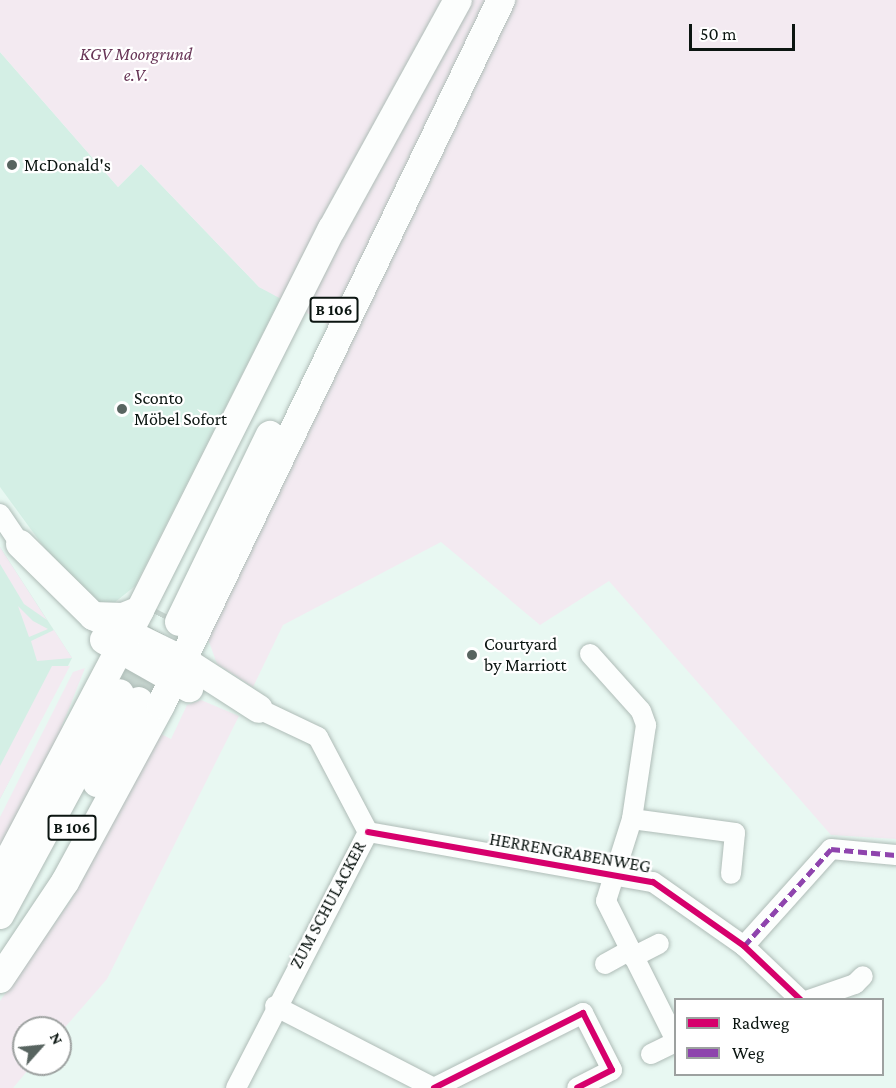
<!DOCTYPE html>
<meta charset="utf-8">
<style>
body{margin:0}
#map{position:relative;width:896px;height:1088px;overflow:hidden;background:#e8f8f2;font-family:"Crimson Pro",serif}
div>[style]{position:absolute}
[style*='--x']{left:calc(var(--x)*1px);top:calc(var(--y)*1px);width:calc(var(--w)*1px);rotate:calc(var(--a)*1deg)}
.built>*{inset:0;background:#d4efe5}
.green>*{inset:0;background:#f3eaf1}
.highway-tunnel>*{height:28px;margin-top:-14px;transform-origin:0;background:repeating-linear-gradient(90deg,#c7d6d0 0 28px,transparent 0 42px)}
.roads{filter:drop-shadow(0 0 2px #afbcb7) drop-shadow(0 0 2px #afbcb7)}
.minor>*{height:20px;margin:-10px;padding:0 10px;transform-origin:10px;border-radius:10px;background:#fcfefd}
.highway>*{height:28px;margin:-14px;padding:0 14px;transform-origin:14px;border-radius:14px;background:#fcfefd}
.quiet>*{height:4.5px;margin-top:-2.25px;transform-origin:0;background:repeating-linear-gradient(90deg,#8e44ad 0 9px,transparent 0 13.5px)}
.cycleway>*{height:6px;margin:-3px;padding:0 3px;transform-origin:3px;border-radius:3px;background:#d6006c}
.dots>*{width:16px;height:16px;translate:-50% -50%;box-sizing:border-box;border:3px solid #fff;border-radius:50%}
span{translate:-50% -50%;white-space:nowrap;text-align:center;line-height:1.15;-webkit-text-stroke:4.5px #fff;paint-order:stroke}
.shield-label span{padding:2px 4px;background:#fff;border:2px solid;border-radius:4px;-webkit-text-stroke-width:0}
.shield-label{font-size:16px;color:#0b1511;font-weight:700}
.park-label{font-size:18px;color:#683657;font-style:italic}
.poi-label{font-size:18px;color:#0b1511}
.left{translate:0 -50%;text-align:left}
.street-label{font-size:18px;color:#0b1511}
.legend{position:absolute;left:674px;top:998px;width:210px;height:78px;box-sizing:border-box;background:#fff;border:2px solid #9da1a0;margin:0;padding:8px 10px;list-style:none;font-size:18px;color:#0b1511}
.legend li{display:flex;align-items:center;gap:12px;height:30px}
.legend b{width:30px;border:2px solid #9da1a0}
.north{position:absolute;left:12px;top:1016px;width:60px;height:60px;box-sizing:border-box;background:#fff;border:2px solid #9da1a0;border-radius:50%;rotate:63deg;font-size:16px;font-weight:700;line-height:24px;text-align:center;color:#0b1511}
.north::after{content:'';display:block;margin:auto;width:21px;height:27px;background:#586460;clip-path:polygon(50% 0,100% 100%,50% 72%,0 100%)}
.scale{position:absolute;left:689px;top:24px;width:106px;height:27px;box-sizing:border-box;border:3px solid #0b1511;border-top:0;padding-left:8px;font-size:18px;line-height:21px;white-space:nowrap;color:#0b1511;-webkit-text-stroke:4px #fff;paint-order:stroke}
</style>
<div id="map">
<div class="built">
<i style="clip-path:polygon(0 52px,118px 187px,141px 164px,259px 287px,281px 297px,135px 586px,114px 603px,100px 604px,54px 561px,0 487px)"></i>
<i style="clip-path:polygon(0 547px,72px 658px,0 799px)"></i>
</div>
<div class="green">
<i style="clip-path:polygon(0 0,896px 0,896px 839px,831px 835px,609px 581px,540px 625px,441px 542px,283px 625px,253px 687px,217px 664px,207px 636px,351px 337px,259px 287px,141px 164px,118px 187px,0 52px)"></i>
<i style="clip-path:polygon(0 547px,47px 620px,24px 604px,0 564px)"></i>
<i style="clip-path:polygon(18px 606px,33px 621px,48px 629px,29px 637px)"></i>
<i style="clip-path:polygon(54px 630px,72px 658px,37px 661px,31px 641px)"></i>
<i style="clip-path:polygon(52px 666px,70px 666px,0 799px,0 766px)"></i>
<i style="clip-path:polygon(85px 668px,62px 726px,68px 729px,0 865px,0 817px,73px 672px)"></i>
<i style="clip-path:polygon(201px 700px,239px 716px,107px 979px,60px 1033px,60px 1028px,24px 1028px,24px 1064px,33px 1064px,13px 1088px,0 1088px,0 1001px,73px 897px,71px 890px,159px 733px,171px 739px,187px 705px)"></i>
</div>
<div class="highway-tunnel">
<i style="--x:121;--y:691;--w:89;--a:-63.1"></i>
<i style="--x:139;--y:701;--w:89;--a:-63.1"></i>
</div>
<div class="roads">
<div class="minor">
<i style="--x:0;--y:514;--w:36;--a:56"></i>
<i style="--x:590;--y:654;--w:76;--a:48.2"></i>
<i style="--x:641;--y:711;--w:15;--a:70"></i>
<i style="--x:646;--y:725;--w:95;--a:98.5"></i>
<i style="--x:632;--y:819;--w:86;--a:107.6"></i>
<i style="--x:606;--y:901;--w:157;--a:63.4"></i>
<i style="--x:632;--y:819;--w:104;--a:7.7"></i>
<i style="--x:735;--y:833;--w:41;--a:95.6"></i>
<i style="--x:368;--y:832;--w:289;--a:10"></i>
<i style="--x:653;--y:882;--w:111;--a:35.1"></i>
<i style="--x:744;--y:946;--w:79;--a:43.5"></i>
<i style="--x:744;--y:946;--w:130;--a:-48.1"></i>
<i style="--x:831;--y:849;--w:65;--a:5.3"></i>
<i style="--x:633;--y:957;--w:29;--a:-27"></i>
<i style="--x:605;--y:964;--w:29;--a:-29"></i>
<i style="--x:809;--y:1000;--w:49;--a:-19.2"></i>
<i style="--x:855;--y:984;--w:11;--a:-45"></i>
<i style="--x:275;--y:1006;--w:179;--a:27.3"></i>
<i style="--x:651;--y:1054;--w:28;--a:-26"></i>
<i style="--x:236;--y:1088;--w:288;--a:-62.7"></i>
<i style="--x:368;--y:832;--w:107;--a:-117.8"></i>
<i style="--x:318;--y:737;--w:65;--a:-154.6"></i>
<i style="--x:434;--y:1088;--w:167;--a:-26.7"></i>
<i style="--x:583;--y:1013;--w:64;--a:63"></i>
<i style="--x:612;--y:1070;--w:39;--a:153"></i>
</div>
<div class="highway">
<i style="--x:20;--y:544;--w:103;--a:44.6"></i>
<i style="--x:93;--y:616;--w:100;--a:26.1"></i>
<i style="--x:183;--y:660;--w:90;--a:32.8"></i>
<i style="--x:93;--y:616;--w:30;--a:2"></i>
<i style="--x:123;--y:617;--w:18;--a:-22"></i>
<i style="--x:140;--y:610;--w:427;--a:-63.3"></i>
<i style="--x:332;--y:229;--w:261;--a:-61.2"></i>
<i style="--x:179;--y:622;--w:208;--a:-64.1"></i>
<i style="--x:104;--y:640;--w:98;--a:29.5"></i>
<i style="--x:97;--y:783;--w:92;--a:-62.9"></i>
<i style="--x:0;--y:876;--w:301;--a:-62.2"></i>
<i style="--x:0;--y:915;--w:252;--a:-61.6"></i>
<i style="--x:0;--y:979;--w:117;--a:-56.2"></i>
<i style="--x:65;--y:882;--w:201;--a:-61.5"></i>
<i style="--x:161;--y:705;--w:783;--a:-64.25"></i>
</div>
</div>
<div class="quiet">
<i style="--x:744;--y:946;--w:130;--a:-48.1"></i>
<i style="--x:831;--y:849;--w:65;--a:5.3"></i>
</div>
<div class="cycleway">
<i style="--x:368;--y:832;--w:289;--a:10"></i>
<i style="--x:653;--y:882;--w:111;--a:35.1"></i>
<i style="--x:744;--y:946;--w:79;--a:43.5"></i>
<i style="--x:434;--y:1088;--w:167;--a:-26.7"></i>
<i style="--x:583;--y:1013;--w:64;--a:63"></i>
<i style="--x:612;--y:1070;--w:39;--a:153"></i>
</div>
<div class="dots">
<i style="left:12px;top:165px;background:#586460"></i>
<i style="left:122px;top:409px;background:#586460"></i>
<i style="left:472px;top:655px;background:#586460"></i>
</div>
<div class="shield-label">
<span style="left:334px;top:310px">B 106</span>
<span style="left:72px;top:828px">B 106</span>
</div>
<div class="park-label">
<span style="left:136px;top:65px">KGV Moorgrund<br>e.V.</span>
</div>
<div class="poi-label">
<span class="left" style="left:24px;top:165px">McDonald's</span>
<span class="left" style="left:134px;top:409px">Sconto<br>Möbel Sofort</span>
<span class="left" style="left:484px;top:655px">Courtyard<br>by Marriott</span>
</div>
<div class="street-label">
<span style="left:570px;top:853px;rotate:10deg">HERRENGRABENWEG</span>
<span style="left:328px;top:905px;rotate:-62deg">ZUM SCHULACKER</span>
</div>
<ul class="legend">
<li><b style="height:8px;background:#d6006c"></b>Radweg</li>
<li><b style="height:8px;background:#8e44ad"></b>Weg</li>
</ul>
<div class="north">N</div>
<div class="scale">50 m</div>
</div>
